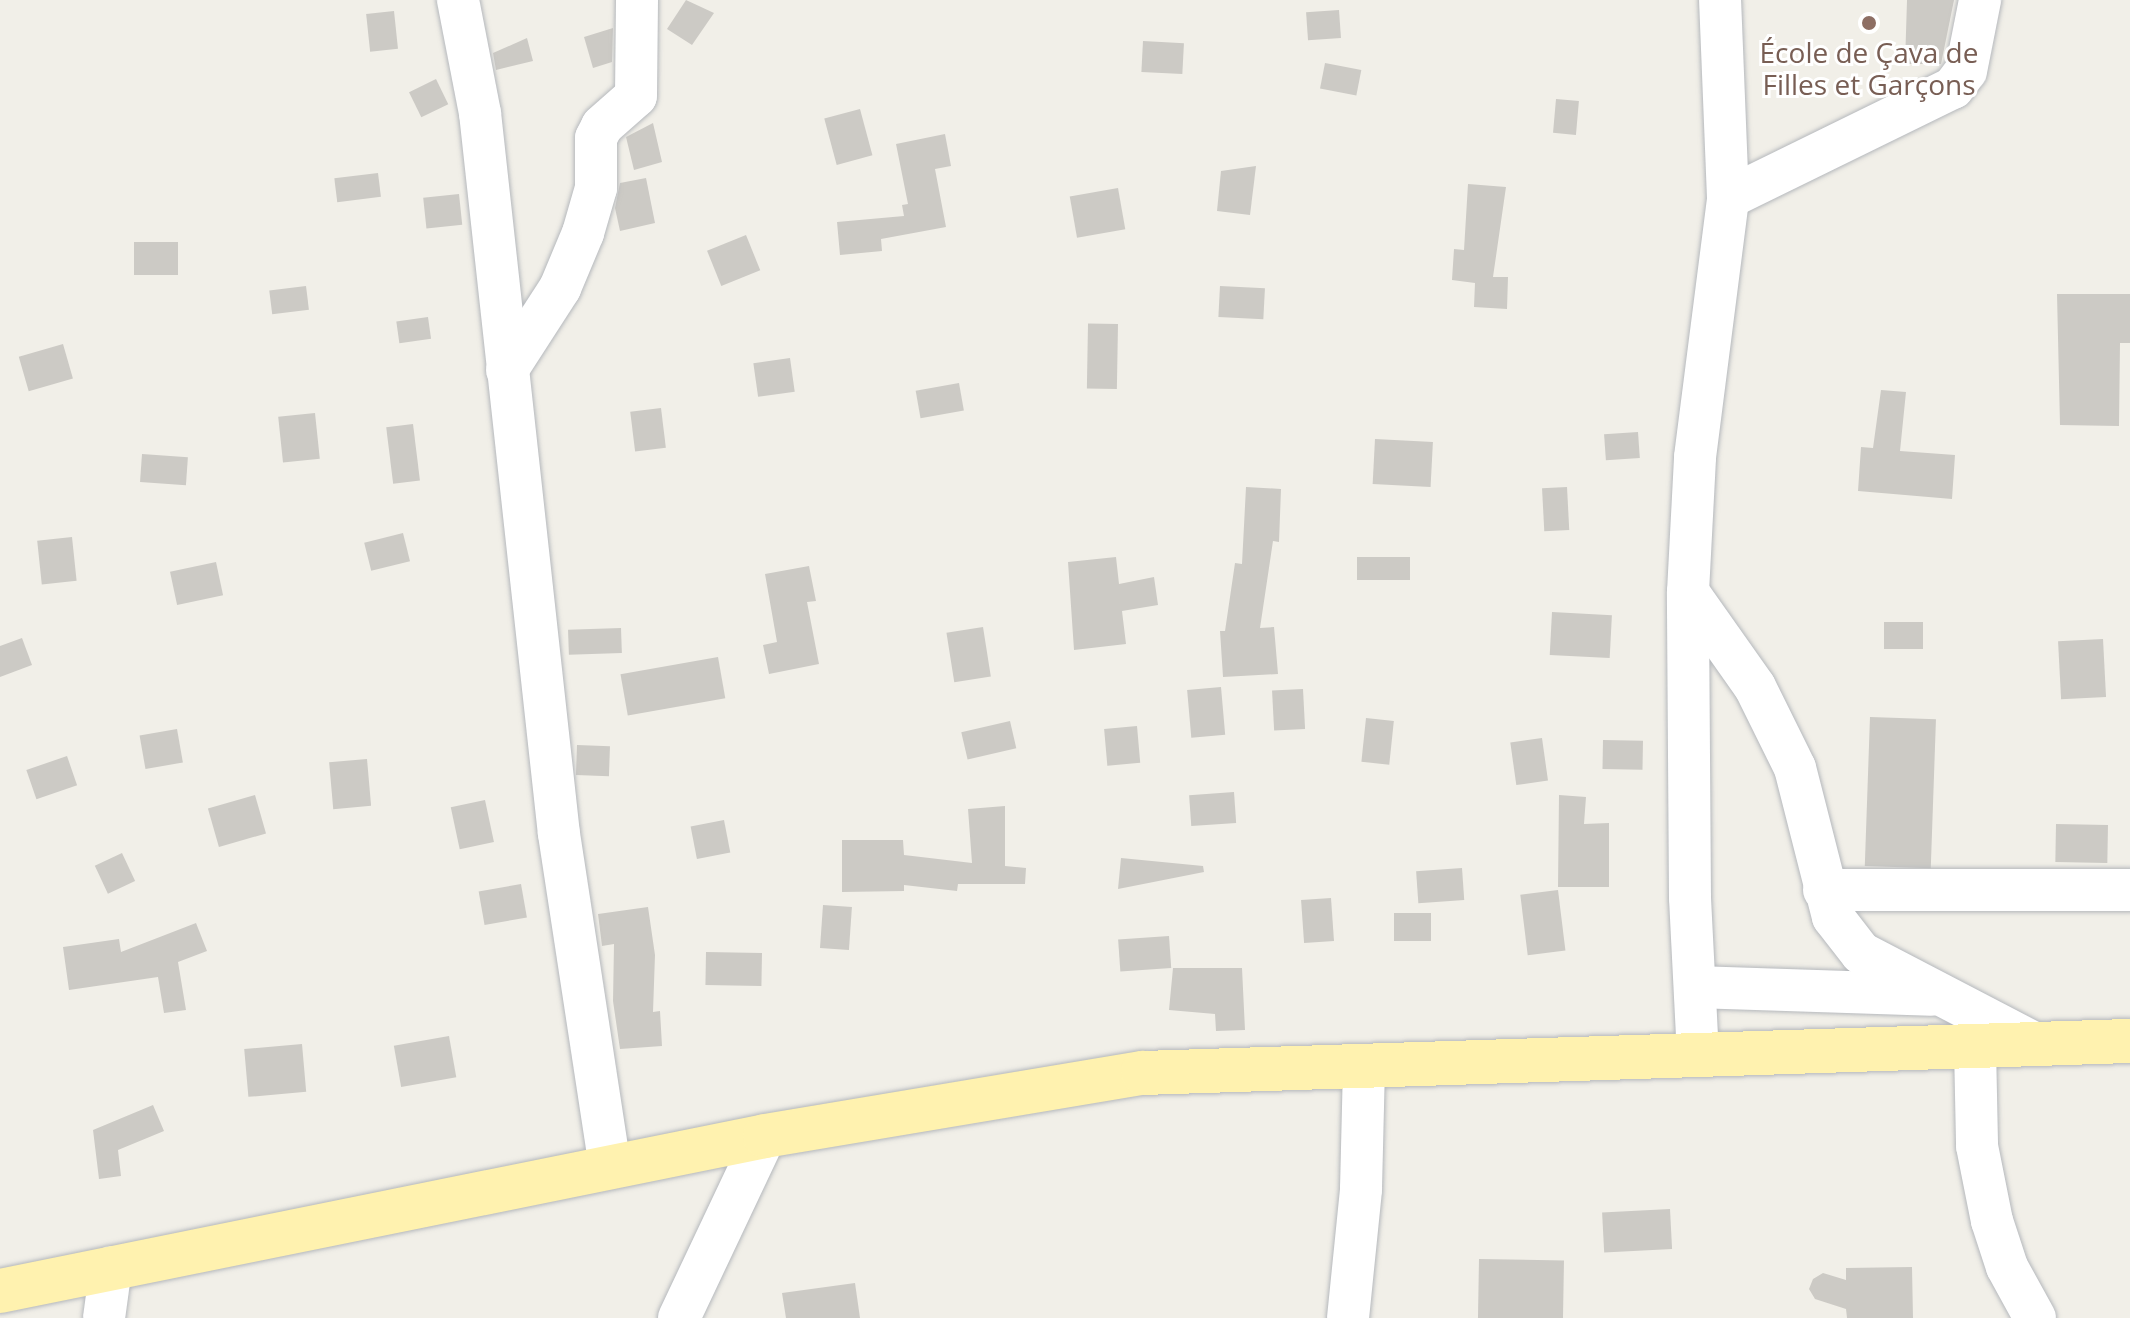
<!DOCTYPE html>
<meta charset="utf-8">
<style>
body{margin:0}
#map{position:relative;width:2130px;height:1318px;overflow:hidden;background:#f1efe8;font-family:"Open Sans",sans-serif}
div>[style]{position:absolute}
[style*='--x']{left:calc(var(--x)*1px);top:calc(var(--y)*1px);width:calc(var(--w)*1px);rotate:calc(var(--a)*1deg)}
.building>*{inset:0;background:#cccac5;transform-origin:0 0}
.roads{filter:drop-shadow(0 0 2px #b5b8bc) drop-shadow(0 0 2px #b5b8bc)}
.minor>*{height:42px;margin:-21px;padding:0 21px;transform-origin:21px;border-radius:21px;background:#fff}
.major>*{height:44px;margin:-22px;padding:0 22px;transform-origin:22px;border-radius:22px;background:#fff2af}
.dots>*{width:22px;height:22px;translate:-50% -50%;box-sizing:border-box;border:4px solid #fff;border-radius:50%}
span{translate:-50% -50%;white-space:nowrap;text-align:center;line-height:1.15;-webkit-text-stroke:6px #fff;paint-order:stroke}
.education-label{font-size:28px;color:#785e54}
</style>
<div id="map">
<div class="building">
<i style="clip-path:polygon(686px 0,714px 13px,692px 45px,667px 29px)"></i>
<i style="clip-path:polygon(1907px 0,1954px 0,1941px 64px,1905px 64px)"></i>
<i style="left:1339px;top:10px;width:28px;height:33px;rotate:86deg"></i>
<i style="left:394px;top:11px;width:38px;height:28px;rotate:84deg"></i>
<i style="clip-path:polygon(613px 28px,612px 62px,593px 68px,584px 37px)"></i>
<i style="clip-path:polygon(527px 38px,533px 61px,496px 70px,493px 53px)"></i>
<i style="left:1143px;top:41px;width:41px;height:31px;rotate:3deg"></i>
<i style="left:1325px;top:63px;width:37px;height:26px;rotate:11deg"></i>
<i style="left:436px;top:79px;width:28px;height:30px;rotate:64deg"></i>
<i style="left:1556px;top:99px;width:23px;height:34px;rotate:5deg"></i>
<i style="left:860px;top:109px;width:48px;height:37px;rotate:75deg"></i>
<i style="clip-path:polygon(653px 123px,662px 162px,634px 170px,626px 137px)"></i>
<i style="clip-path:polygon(945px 134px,951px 166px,935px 169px,946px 227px,881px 239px,882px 251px,840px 255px,837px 222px,904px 216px,902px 205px,908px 204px,896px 144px)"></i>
<i style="clip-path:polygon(1256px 166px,1250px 215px,1217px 211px,1221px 171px)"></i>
<i style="left:378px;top:173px;width:24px;height:44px;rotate:83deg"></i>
<i style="clip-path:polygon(646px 178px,655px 223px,620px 231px,615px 208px,620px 183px)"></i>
<i style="clip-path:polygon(1468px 184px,1506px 187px,1493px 277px,1508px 277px,1507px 309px,1474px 307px,1475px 283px,1452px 280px,1454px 249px,1464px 250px)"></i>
<i style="left:1118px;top:188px;width:42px;height:49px;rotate:80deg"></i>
<i style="left:459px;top:194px;width:31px;height:36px;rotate:84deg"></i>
<i style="left:746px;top:235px;width:38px;height:42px;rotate:68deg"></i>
<i style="left:134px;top:242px;width:44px;height:33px"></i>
<i style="left:306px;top:286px;width:24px;height:37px;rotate:83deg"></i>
<i style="left:1220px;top:286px;width:45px;height:31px;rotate:3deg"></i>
<i style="clip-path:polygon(2057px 294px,2130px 294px,2130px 343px,2120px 343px,2119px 426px,2060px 425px)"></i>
<i style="left:428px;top:317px;width:22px;height:32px;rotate:82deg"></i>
<i style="left:1118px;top:324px;width:65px;height:30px;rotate:91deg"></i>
<i style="left:63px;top:344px;width:36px;height:46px;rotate:74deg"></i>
<i style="left:790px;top:358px;width:34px;height:37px;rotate:82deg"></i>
<i style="left:959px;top:383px;width:28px;height:44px;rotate:80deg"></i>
<i style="clip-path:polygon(1881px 390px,1906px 392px,1900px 451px,1955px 455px,1952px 499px,1858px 491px,1861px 447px,1873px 448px)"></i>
<i style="left:661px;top:408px;width:40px;height:31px;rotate:83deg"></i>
<i style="left:315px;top:413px;width:46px;height:37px;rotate:84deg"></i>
<i style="left:413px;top:424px;width:57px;height:27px;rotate:83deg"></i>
<i style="left:1638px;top:432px;width:26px;height:34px;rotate:86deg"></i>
<i style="left:1375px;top:439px;width:58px;height:45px;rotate:3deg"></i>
<i style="left:142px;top:454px;width:46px;height:28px;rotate:4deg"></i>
<i style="clip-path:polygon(1246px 487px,1281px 489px,1279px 542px,1273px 541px,1260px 628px,1274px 627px,1278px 674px,1223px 677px,1220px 631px,1225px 631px,1235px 563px,1242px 564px)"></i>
<i style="left:1567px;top:487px;width:43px;height:25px;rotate:87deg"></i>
<i style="left:403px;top:533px;width:29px;height:40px;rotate:76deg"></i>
<i style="left:72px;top:537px;width:44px;height:35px;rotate:84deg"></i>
<i style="clip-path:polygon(1116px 557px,1119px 584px,1154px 577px,1158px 605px,1122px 611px,1126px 644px,1074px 650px,1068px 562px)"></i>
<i style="left:1357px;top:557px;width:53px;height:23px"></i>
<i style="left:216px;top:562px;width:34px;height:47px;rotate:78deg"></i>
<i style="clip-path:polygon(809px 566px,816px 601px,807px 602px,819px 664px,769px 674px,763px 645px,777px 642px,765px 574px)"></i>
<i style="left:1552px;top:612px;width:60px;height:43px;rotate:3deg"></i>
<i style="left:1884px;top:622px;width:39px;height:27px"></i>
<i style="left:983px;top:627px;width:50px;height:37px;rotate:81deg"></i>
<i style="left:621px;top:628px;width:25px;height:53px;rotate:88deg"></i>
<i style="clip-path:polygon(22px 638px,32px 665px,0 677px,0 646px)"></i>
<i style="left:2103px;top:639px;width:58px;height:45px;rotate:87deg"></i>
<i style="left:718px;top:657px;width:42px;height:99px;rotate:80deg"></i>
<i style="left:1221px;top:687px;width:48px;height:34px;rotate:85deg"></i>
<i style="left:1303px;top:689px;width:40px;height:31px;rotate:87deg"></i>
<i style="left:1870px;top:717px;width:66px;height:149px;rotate:2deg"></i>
<i style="left:1366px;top:718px;width:28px;height:44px;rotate:6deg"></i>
<i style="left:1010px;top:721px;width:28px;height:50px;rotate:77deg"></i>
<i style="left:1137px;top:726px;width:37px;height:33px;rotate:85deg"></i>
<i style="left:177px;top:729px;width:34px;height:38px;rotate:80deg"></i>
<i style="left:1542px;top:738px;width:43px;height:32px;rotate:82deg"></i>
<i style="left:1603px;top:740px;width:40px;height:29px;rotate:1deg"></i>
<i style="left:577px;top:745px;width:33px;height:30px;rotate:2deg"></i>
<i style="left:67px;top:756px;width:31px;height:43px;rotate:71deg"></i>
<i style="left:367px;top:759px;width:47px;height:38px;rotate:85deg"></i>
<i style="left:1234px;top:792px;width:31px;height:45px;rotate:86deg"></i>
<i style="left:255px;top:795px;width:40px;height:49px;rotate:74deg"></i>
<i style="clip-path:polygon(1559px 795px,1586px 797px,1584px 824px,1609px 823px,1609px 887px,1558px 887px)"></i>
<i style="left:485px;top:800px;width:43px;height:35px;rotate:78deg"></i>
<i style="clip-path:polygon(1005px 806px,1005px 866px,1026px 868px,1025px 884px,958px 884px,957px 891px,904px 885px,904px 891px,842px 892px,842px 840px,903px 840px,904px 855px,972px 863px,968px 809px)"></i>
<i style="left:724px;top:820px;width:33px;height:34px;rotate:79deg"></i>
<i style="left:2056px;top:824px;width:52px;height:38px;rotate:1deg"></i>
<i style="left:122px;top:853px;width:31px;height:30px;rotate:65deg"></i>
<i style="clip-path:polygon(1121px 858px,1203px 866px,1204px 872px,1118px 889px)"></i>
<i style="left:1462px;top:868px;width:32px;height:46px;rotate:86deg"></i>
<i style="left:521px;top:884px;width:34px;height:43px;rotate:80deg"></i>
<i style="left:1558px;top:890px;width:61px;height:38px;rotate:83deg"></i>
<i style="left:1331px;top:898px;width:43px;height:30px;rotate:86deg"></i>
<i style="left:823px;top:905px;width:29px;height:43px;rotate:4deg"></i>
<i style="clip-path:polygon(648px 907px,655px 955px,653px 1012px,660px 1011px,662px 1046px,620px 1049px,613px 1001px,614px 944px,602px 946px,598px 914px)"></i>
<i style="left:1394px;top:913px;width:37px;height:28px"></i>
<i style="clip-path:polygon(196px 923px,207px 951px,178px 962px,186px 1010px,164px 1013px,158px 977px,69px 990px,63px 947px,119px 939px,121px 952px)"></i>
<i style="left:1169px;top:936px;width:32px;height:51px;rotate:86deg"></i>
<i style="left:706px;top:952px;width:56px;height:33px;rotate:1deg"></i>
<i style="clip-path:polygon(1173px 968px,1242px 968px,1245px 1030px,1216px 1031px,1215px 1014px,1169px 1010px)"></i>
<i style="left:449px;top:1036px;width:42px;height:56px;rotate:80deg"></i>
<i style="left:302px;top:1044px;width:48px;height:58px;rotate:85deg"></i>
<i style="clip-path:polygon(153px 1105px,164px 1131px,118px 1150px,121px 1176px,99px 1179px,93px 1130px)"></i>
<i style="left:1670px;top:1209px;width:40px;height:68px;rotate:87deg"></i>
<i style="left:1479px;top:1259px;width:85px;height:59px;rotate:1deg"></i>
<i style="clip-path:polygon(1912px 1267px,1913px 1318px,1847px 1318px,1846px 1309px,1815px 1299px,1809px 1289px,1813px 1279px,1823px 1273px,1846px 1280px,1846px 1268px)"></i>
<i style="clip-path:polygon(855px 1283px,860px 1318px,786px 1318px,782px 1293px)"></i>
</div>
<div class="roads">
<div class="minor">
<i style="--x:458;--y:0;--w:115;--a:79"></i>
<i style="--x:480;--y:113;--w:725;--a:83.75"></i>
<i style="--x:559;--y:834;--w:337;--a:81.3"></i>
<i style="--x:1728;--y:198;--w:250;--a:-26.1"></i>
<i style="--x:1953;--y:88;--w:21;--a:-53"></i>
<i style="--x:1966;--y:71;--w:72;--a:-78.8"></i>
<i style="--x:507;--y:370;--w:98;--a:-57.1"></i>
<i style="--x:560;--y:288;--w:60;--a:-67.3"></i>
<i style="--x:583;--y:233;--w:47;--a:-73.9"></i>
<i style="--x:596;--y:188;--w:50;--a:-90"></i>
<i style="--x:596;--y:138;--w:13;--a:-63"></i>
<i style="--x:602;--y:126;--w:45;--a:-41.4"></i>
<i style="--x:636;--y:96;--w:96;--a:-89.4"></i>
<i style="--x:1688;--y:592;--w:116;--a:54.8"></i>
<i style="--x:1755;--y:687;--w:90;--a:63.7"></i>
<i style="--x:1795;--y:768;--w:154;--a:75.7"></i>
<i style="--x:1833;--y:917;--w:46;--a:52.1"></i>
<i style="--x:1861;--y:953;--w:199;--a:27.5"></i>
<i style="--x:1824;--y:890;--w:306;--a:0"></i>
<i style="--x:1695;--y:987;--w:236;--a:1.9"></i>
<i style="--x:1975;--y:1047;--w:99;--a:88.8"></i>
<i style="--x:1977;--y:1146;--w:76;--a:78.7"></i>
<i style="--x:1992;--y:1221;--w:48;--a:71.9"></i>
<i style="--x:2007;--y:1267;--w:58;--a:61.2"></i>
<i style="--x:1698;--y:1056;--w:158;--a:-92.9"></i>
<i style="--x:1690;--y:898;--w:306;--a:-90.4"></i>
<i style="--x:1688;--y:592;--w:135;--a:-87"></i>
<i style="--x:1695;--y:457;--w:261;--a:-82.7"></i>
<i style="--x:1728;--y:198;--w:198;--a:-92.3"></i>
<i style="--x:104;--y:1318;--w:51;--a:-82.2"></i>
<i style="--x:679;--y:1318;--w:201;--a:-64.7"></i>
<i style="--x:1348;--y:1318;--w:130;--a:-84.2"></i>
<i style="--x:1361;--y:1189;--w:123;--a:-88.6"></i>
</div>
<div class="major">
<i style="--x:0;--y:1291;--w:781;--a:-11.45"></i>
<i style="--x:765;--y:1136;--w:383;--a:-9.5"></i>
<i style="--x:1143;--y:1073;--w:988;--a:-1.86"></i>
</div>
</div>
<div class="dots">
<i style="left:1869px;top:23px;background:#8d6e63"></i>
</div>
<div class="education-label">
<span style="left:1869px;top:68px">École de Çava de<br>Filles et Garçons</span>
</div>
</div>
